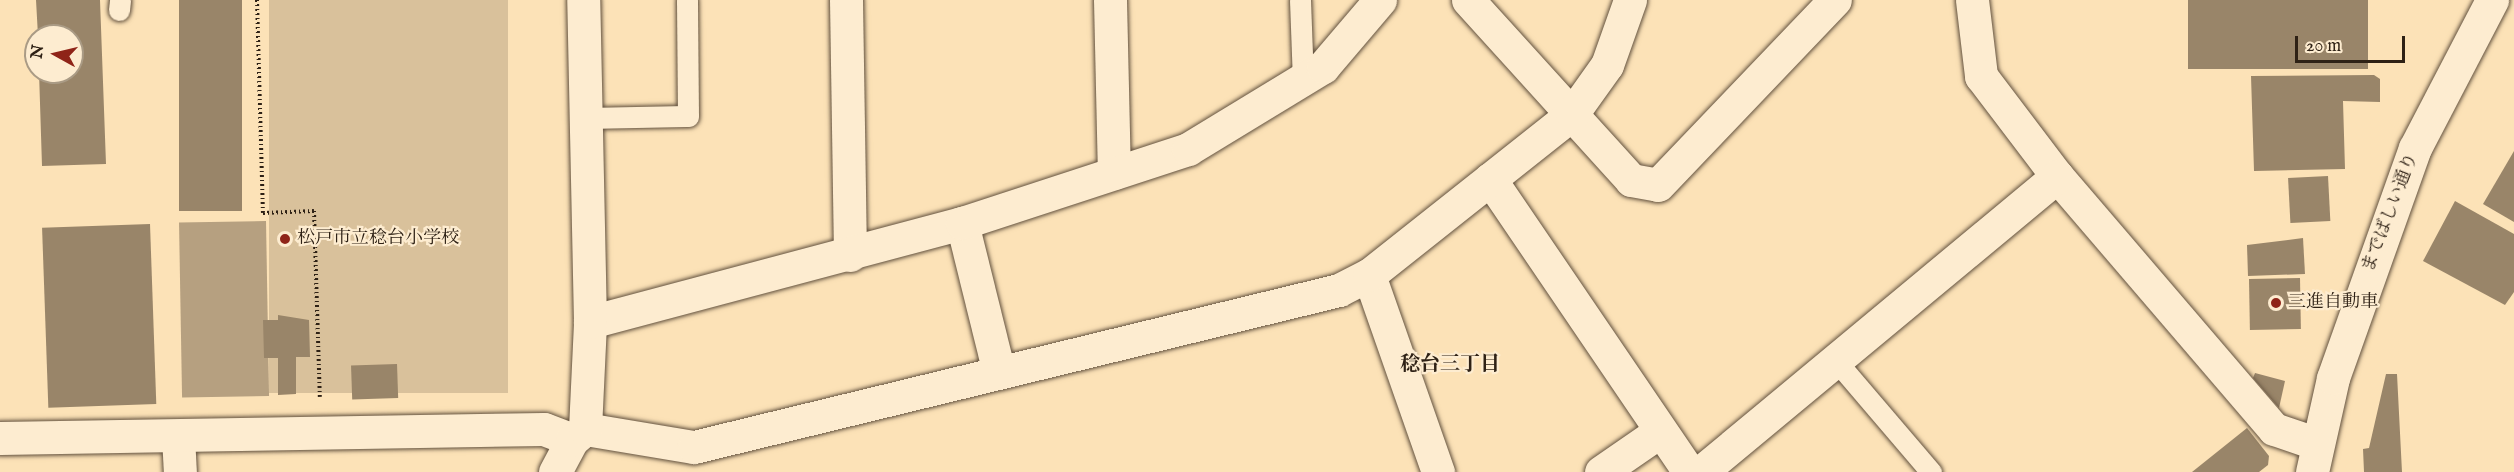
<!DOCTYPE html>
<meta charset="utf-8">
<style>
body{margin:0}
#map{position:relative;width:2514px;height:472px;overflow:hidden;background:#fce2b7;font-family:"IM FELL English","Noto Serif JP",serif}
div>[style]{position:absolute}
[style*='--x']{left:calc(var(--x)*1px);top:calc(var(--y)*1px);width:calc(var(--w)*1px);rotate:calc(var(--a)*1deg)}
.green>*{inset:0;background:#d9c19b;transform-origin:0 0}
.water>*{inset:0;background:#b6a080;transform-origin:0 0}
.building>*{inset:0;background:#998569;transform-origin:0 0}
.path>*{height:4px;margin-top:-2px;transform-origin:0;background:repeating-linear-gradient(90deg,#2e2115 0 1.5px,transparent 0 4.5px)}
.roads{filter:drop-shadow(0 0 2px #62513e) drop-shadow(0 0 2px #62513e)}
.lane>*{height:21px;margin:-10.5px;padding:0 10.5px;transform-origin:10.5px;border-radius:10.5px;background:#fdecd0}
.street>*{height:33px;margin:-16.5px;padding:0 16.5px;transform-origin:16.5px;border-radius:16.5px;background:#fdecd0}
.secondary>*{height:33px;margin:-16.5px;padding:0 16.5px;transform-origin:16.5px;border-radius:16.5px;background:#fdecd0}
.dots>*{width:16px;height:16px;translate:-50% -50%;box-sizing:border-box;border:3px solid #fdecd0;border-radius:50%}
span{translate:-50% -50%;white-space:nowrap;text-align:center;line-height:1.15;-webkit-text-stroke:4.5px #fdecd0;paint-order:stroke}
.street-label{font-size:18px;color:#2e2115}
.poi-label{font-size:18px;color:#2e2115}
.left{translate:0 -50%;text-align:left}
.neighbourhood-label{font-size:20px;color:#2e2115;font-weight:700}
.north{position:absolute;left:24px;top:24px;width:60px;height:60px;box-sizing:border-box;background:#fdecd0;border:2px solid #aa9b85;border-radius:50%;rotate:278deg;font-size:16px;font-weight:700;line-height:24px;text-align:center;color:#2e2115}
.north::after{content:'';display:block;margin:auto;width:21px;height:27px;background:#8f2418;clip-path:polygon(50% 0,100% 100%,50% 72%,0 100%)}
.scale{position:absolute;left:2295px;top:36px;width:110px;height:27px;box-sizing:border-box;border:3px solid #2e2115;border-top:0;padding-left:8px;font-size:18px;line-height:21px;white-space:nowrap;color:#2e2115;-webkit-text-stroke:4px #fdecd0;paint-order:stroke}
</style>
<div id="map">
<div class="green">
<i style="left:269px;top:0;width:239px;height:393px"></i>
</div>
<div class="water">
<i style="left:266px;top:221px;width:175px;height:87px;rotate:89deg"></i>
</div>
<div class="building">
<i style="clip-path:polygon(36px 0,100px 0,106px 164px,42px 166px,39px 72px,72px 72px,72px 36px,38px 36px)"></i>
<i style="left:179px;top:0;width:63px;height:211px"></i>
<i style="left:2188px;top:0;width:180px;height:69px"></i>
<i style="clip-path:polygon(2374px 75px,2380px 79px,2380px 102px,2343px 101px,2345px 169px,2254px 171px,2251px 76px)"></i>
<i style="clip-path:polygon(2514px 151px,2514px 222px,2483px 204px)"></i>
<i style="left:2328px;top:176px;width:45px;height:40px;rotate:87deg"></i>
<i style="clip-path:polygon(2455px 201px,2514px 234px,2514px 292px,2505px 305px,2423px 261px)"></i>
<i style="left:150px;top:224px;width:180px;height:108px;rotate:88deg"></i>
<i style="clip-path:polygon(2303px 238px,2305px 274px,2248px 276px,2247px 245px)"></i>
<i style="left:2300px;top:278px;width:51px;height:51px;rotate:89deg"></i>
<i style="clip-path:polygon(278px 315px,309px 320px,310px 357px,296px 357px,296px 394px,278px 395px,278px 358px,264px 358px,263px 320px,278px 320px)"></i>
<i style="left:397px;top:364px;width:34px;height:46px;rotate:88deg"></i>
<i style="clip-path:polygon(2255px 373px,2285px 381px,2279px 408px,2253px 378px)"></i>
<i style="clip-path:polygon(2386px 374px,2397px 374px,2402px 472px,2364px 472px,2363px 449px,2369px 448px)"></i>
<i style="clip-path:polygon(2247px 428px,2269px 456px,2268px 465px,2259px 472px,2192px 472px)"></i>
</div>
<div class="path">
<i style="--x:257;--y:0;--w:213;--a:88.4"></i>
<i style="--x:263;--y:213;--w:51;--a:-2.2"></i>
<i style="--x:314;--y:211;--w:186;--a:88.2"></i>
</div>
<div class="roads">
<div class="lane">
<i style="--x:1300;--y:0;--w:82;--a:87.9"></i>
<i style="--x:119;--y:10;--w:10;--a:-84"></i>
<i style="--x:584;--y:118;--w:104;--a:-1.1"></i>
<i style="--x:688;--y:116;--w:116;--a:-90.5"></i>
<i style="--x:1837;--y:362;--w:145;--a:49.5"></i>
</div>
<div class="street">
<i style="--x:846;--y:0;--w:255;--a:89.1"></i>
<i style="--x:1110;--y:0;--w:173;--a:88.7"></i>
<i style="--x:1468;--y:0;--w:243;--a:47.8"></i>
<i style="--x:1631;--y:180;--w:27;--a:10"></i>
<i style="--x:1658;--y:185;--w:256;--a:-46.3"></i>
<i style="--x:1972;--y:0;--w:77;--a:83.2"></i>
<i style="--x:1981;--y:76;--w:126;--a:52.8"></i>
<i style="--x:2057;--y:176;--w:333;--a:49.4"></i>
<i style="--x:2274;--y:429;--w:46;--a:18.8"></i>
<i style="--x:1490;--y:179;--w:354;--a:55.8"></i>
<i style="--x:962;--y:223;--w:154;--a:76.1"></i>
<i style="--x:1369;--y:275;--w:209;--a:70.7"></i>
<i style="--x:590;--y:322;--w:385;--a:-14.9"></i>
<i style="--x:962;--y:223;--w:238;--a:-18.1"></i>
<i style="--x:1188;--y:149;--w:158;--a:-31.3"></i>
<i style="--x:1323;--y:67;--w:88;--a:-49.6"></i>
<i style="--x:585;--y:429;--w:110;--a:9.4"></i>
<i style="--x:694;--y:447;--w:664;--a:-13.68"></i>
<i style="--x:1339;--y:290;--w:34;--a:-27"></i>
<i style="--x:1369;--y:275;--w:259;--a:-38.4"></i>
<i style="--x:1572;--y:114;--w:60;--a:-54.5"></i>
<i style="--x:1607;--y:65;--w:69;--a:-70.5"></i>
<i style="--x:178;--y:436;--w:36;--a:87"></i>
<i style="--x:0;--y:438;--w:544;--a:-0.95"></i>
<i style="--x:544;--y:429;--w:30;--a:21"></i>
<i style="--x:555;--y:472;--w:36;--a:-62"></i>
<i style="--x:572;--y:440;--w:17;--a:-40"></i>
<i style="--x:585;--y:429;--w:107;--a:-87.3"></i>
<i style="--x:590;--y:322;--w:322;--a:-91.2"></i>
<i style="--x:1601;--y:472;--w:70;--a:-34.6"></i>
<i style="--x:1701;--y:472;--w:463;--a:-39.7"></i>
</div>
<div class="secondary">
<i style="--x:2312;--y:472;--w:96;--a:-77.4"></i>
<i style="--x:2333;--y:378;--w:244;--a:-70.4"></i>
<i style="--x:2415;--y:148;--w:167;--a:-62.5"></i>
</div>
</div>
<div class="dots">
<i style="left:285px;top:239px;background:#8f2418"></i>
<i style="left:2276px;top:303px;background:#8f2418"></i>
</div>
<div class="street-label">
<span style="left:2391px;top:213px;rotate:-69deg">までばしい通り</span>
</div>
<div class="poi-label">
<span class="left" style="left:297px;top:239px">松戸市立稔台小学校</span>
<span class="left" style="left:2288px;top:303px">三進自動車</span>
</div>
<div class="neighbourhood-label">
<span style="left:1450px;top:364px">稔台三丁目</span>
</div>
<div class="north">N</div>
<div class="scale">20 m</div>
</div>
